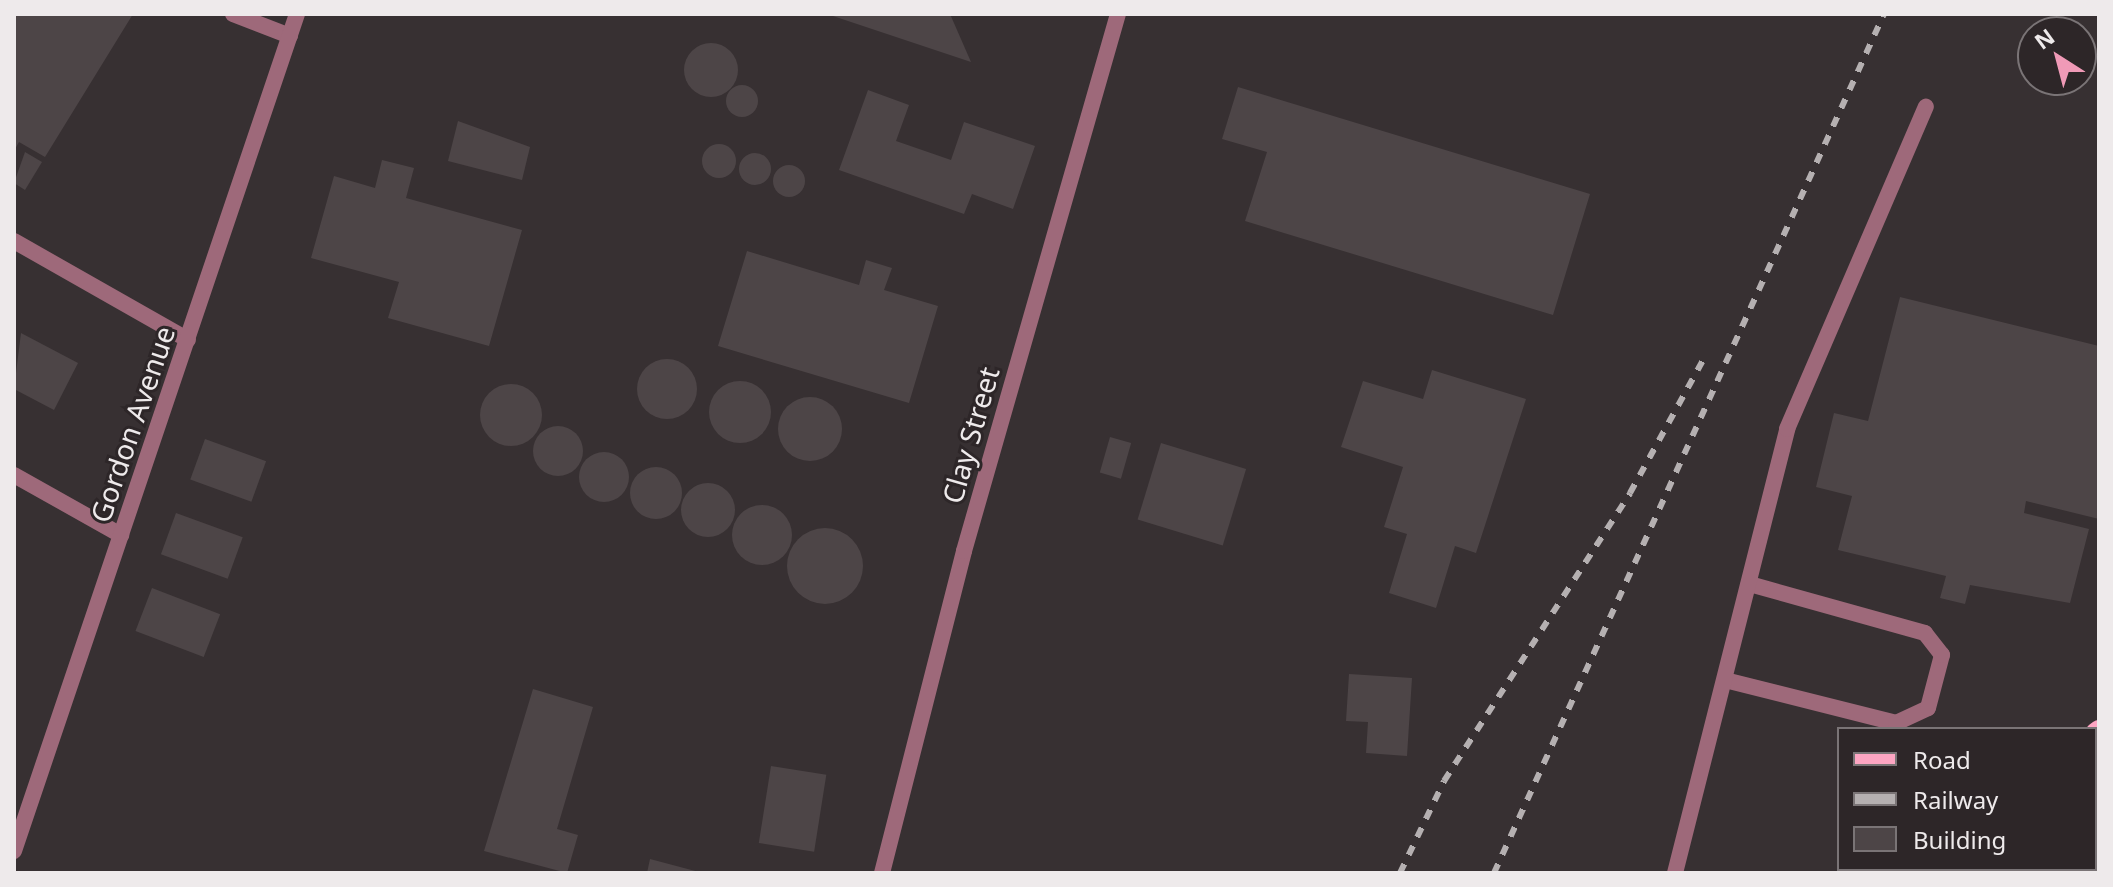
<!DOCTYPE html>
<style>
body{margin:0}
#map{position:relative;width:2113px;height:887px;overflow:hidden;background:#373032;font-family:"Noto Sans",sans-serif}
div>[style]{position:absolute}
[style*='--x']{left:calc(var(--x)*1px);top:calc(var(--y)*1px);width:calc(var(--w)*1px);rotate:calc(var(--a)*1deg)}
.building>*{inset:0;background:#4d4547;transform-origin:0 0}
.round{border-radius:50%}
.service>*{height:16px;margin:-8px;padding:0 8px;transform-origin:8px;border-radius:8px;background:#9e697a}
.minor>*{height:16px;margin:-8px;padding:0 8px;transform-origin:8px;border-radius:8px;background:#9e697a}
.tertiary>*{height:16px;margin:-8px;padding:0 8px;transform-origin:8px;border-radius:8px;background:#9e697a}
.primary>*{height:20px;margin:-10px;padding:0 10px;transform-origin:10px;border-radius:10px;background:#fda5c2}
.rail>*{height:6px;margin-top:-3px;transform-origin:0;background:repeating-linear-gradient(90deg,#b5b0b1 0 10px,transparent 0 20px)}
span{translate:-50% -50%;white-space:nowrap;text-align:center;line-height:1.15;-webkit-text-stroke:6px #2d2628;paint-order:stroke}
.street-label{font-size:28px;color:#eeeaeb}
.frame{position:absolute;inset:0;border:16px solid #eeeaeb;pointer-events:none}
.legend{position:absolute;left:1837px;top:727px;width:260px;height:144px;box-sizing:border-box;background:#2d2628;border:2px solid #7a7476;margin:0;padding:10px 14px;list-style:none;font-size:24px;color:#eeeaeb}
.legend li{display:flex;align-items:center;gap:16px;height:40px}
.legend b{width:40px;border:2px solid #7a7476}
.north{position:absolute;left:2017px;top:16px;width:80px;height:80px;box-sizing:border-box;background:#2d2628;border:2px solid #7a7476;border-radius:50%;rotate:324deg;font-size:22px;font-weight:700;line-height:32px;text-align:center;color:#eeeaeb}
.north::after{content:'';display:block;margin:auto;width:28px;height:36px;background:#f09ab7;clip-path:polygon(50% 0,100% 100%,50% 72%,0 100%)}
</style>
<div id="map">
<div class="building">
<i style="clip-path:polygon(14px 14px,133px 14px,45px 157px,19px 142px,14px 151px)"></i>
<i style="clip-path:polygon(950px 14px,971px 62px,830px 15px,830px 14px)"></i>
<i class="round" style="left:684px;top:43px;width:54px;height:54px"></i>
<i class="round" style="left:726px;top:85px;width:32px;height:32px"></i>
<i style="clip-path:polygon(1238px 87px,1590px 194px,1553px 315px,1245px 221px,1267px 152px,1222px 139px)"></i>
<i style="clip-path:polygon(868px 90px,909px 105px,896px 141px,951px 160px,964px 122px,1035px 146px,1013px 209px,972px 194px,964px 214px,839px 170px)"></i>
<i style="clip-path:polygon(458px 121px,530px 147px,522px 180px,448px 161px)"></i>
<i class="round" style="left:702px;top:144px;width:34px;height:34px"></i>
<i style="clip-path:polygon(25px 152px,42px 162px,25px 190px,14px 183px)"></i>
<i class="round" style="left:739px;top:153px;width:32px;height:32px"></i>
<i style="clip-path:polygon(382px 160px,414px 168px,406px 198px,522px 230px,489px 346px,388px 318px,399px 282px,311px 258px,334px 176px,375px 188px)"></i>
<i class="round" style="left:773px;top:165px;width:32px;height:32px"></i>
<i style="clip-path:polygon(747px 251px,859px 285px,866px 260px,892px 268px,884px 290px,938px 306px,909px 403px,718px 346px)"></i>
<i style="clip-path:polygon(1900px 297px,2099px 346px,2099px 519px,2026px 501px,2024px 513px,2089px 529px,2070px 603px,1970px 585px,1965px 604px,1940px 598px,1946px 576px,1838px 550px,1852px 496px,1816px 487px,1834px 413px,1868px 421px)"></i>
<i style="clip-path:polygon(21px 333px,78px 363px,54px 410px,14px 389px)"></i>
<i class="round" style="left:637px;top:359px;width:60px;height:60px"></i>
<i style="clip-path:polygon(1432px 370px,1526px 399px,1476px 553px,1455px 546px,1436px 608px,1389px 593px,1407px 534px,1384px 527px,1403px 467px,1341px 447px,1363px 381px,1423px 399px)"></i>
<i class="round" style="left:709px;top:381px;width:62px;height:62px"></i>
<i class="round" style="left:480px;top:384px;width:62px;height:62px"></i>
<i class="round" style="left:778px;top:397px;width:64px;height:64px"></i>
<i class="round" style="left:533px;top:426px;width:50px;height:50px"></i>
<i style="left:1110px;top:437px;width:22px;height:37px;rotate:16deg"></i>
<i style="left:205px;top:439px;width:65px;height:43px;rotate:20deg"></i>
<i style="left:1161px;top:443px;width:89px;height:80px;rotate:17deg"></i>
<i class="round" style="left:579px;top:452px;width:50px;height:50px"></i>
<i class="round" style="left:630px;top:467px;width:52px;height:52px"></i>
<i class="round" style="left:681px;top:483px;width:54px;height:54px"></i>
<i class="round" style="left:732px;top:505px;width:60px;height:60px"></i>
<i style="left:176px;top:513px;width:71px;height:44px;rotate:20deg"></i>
<i class="round" style="left:787px;top:528px;width:76px;height:76px"></i>
<i style="left:152px;top:588px;width:73px;height:46px;rotate:21deg"></i>
<i style="clip-path:polygon(1349px 674px,1412px 678px,1407px 756px,1366px 753px,1368px 722px,1346px 721px)"></i>
<i style="clip-path:polygon(533px 689px,593px 707px,557px 829px,578px 835px,567px 873px,484px 851px)"></i>
<i style="left:771px;top:766px;width:56px;height:78px;rotate:9deg"></i>
<i style="clip-path:polygon(650px 859px,699px 872px,699px 873px,647px 873px)"></i>
</div>
<div class="service">
<i style="--x:233;--y:14;--w:61;--a:21.1"></i>
<i style="--x:1725;--y:680;--w:176;--a:14.1"></i>
<i style="--x:1896;--y:723;--w:35;--a:-25"></i>
<i style="--x:1928;--y:708;--w:55;--a:-75.2"></i>
<i style="--x:1942;--y:655;--w:28;--a:-128"></i>
<i style="--x:1925;--y:633;--w:183;--a:-164.4"></i>
<i style="--x:1675;--y:873;--w:458;--a:-75.8"></i>
<i style="--x:1787;--y:429;--w:351;--a:-66.7"></i>
</div>
<div class="minor">
<i style="--x:14;--y:241;--w:200;--a:29.6"></i>
<i style="--x:14;--y:475;--w:123;--a:29.3"></i>
</div>
<div class="tertiary">
<i style="--x:14;--y:851;--w:884;--a:-71.32"></i>
<i style="--x:882;--y:873;--w:332;--a:-75.7"></i>
<i style="--x:964;--y:551;--w:559;--a:-74"></i>
</div>
<div class="primary">
<i style="--x:2095;--y:733;--w:5;--a:-37"></i>
<i style="--x:1881;--y:873;--w:7;--a:-34"></i>
</div>
<div class="rail">
<i style="--x:1400;--y:873;--w:102;--a:-64.4"></i>
<i style="--x:1444;--y:781;--w:343;--a:-57.1"></i>
<i style="--x:1630;--y:493;--w:152;--a:-61.2"></i>
<i style="--x:1494;--y:873;--w:943;--a:-65.58"></i>
</div>
<div class="street-label">
<span style="left:132px;top:424px;rotate:-71deg">Gordon Avenue</span>
<span style="left:970px;top:435px;rotate:-74deg">Clay Street</span>
</div>
<div class="frame"></div>
<ul class="legend">
<li><b style="height:10px;background:#fda5c2"></b>Road</li>
<li><b style="height:10px;background:#b5b0b1"></b>Railway</li>
<li><b style="height:22px;background:#4d4547"></b>Building</li>
</ul>
<div class="north">N</div>
</div>
